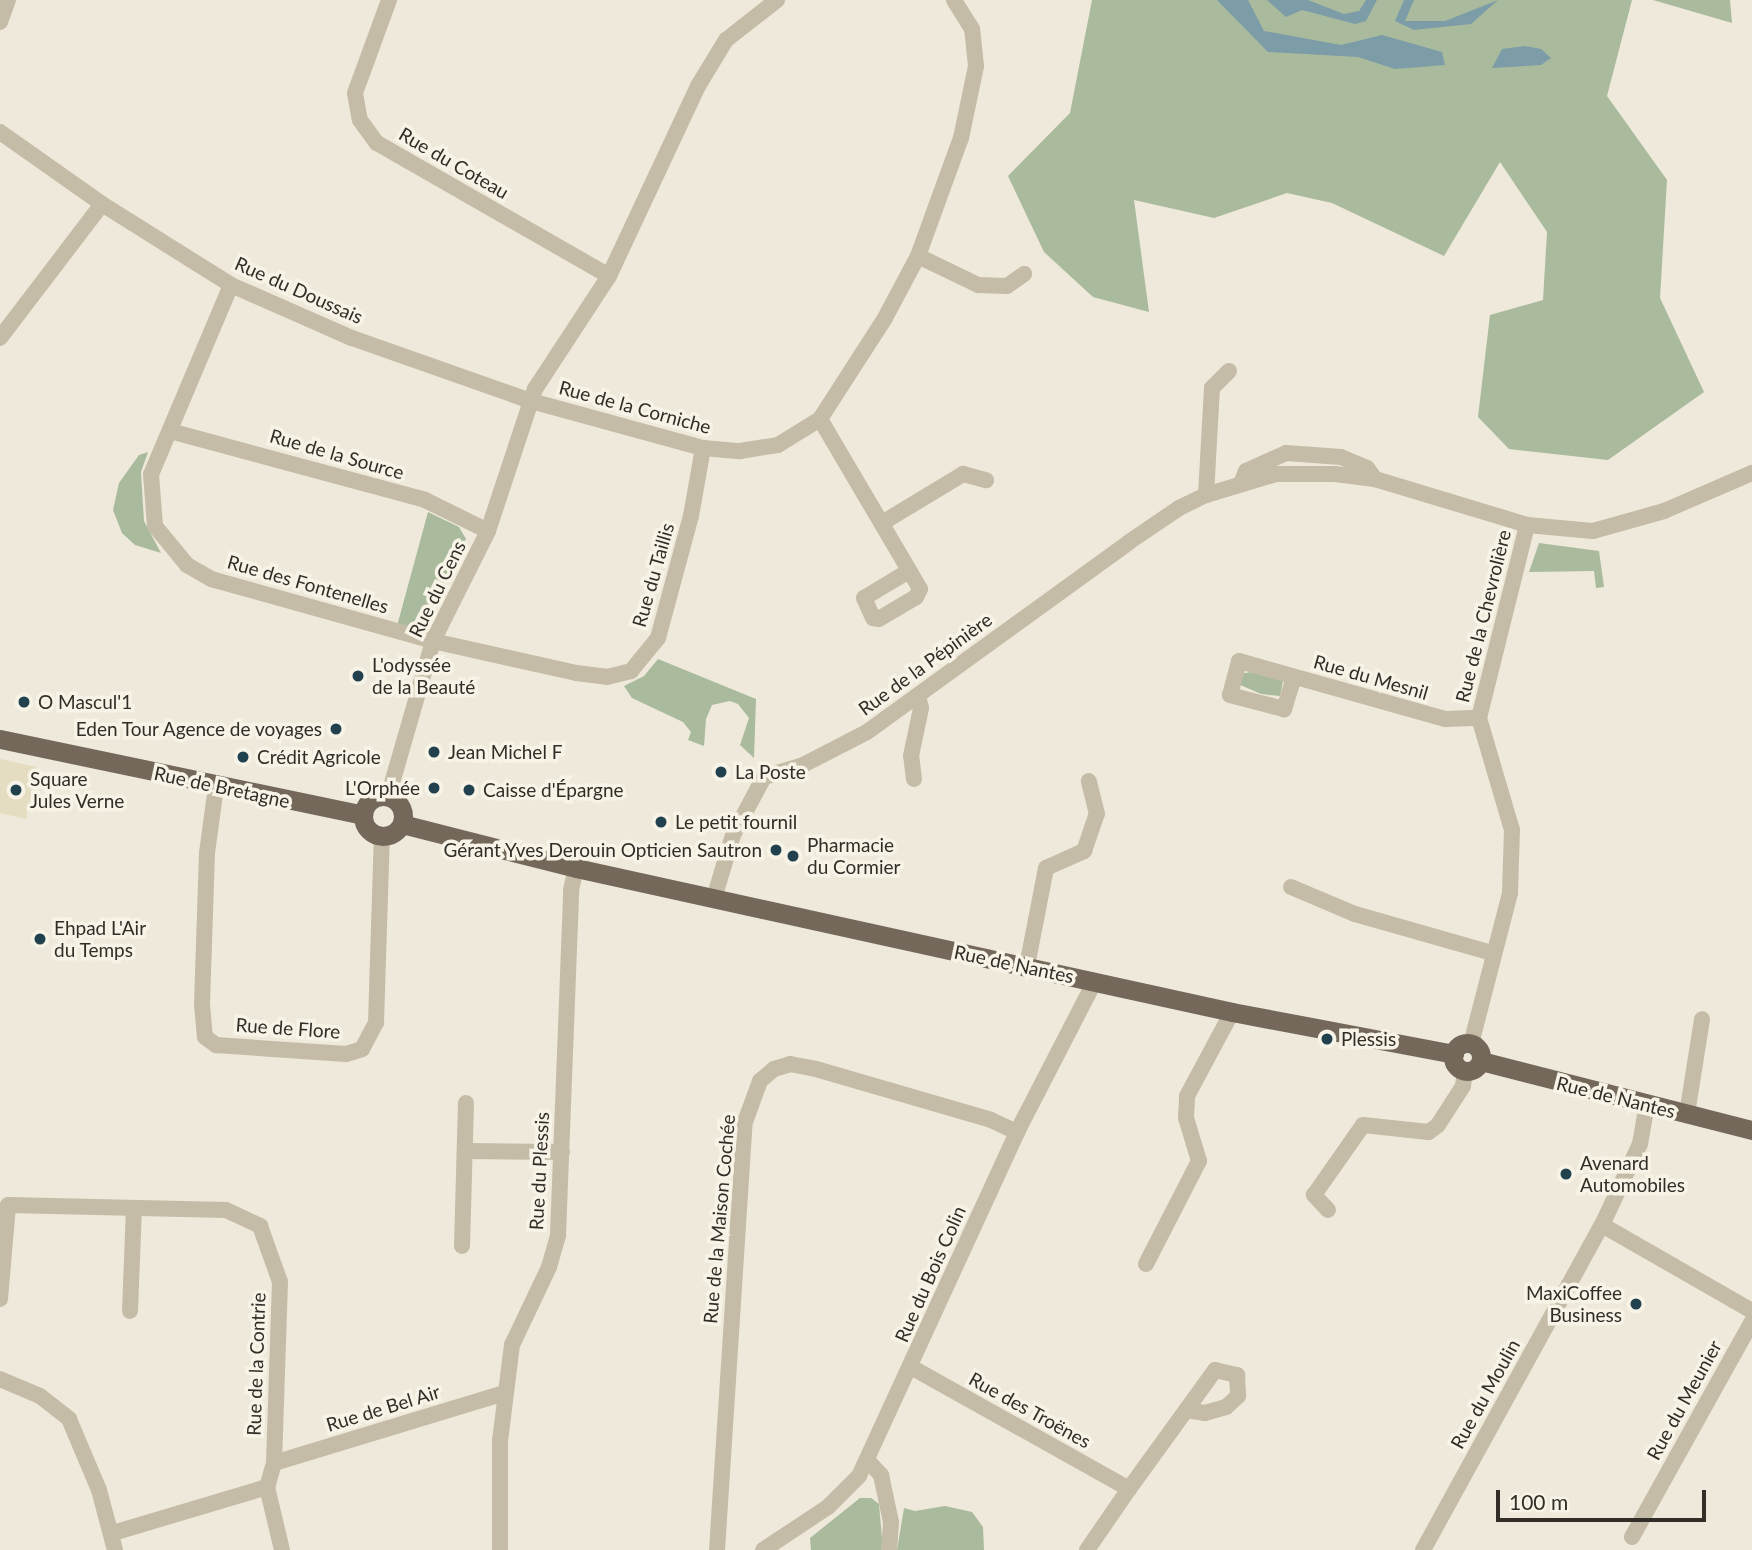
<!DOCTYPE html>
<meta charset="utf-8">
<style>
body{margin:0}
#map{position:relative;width:1752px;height:1550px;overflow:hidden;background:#eee9da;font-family:Lato,sans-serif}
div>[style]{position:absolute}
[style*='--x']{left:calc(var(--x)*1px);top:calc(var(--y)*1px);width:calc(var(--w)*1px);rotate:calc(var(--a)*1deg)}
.green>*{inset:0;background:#a9bb9c}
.plaza>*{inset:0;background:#e5ddc2}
.water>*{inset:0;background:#7c9ca8}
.minor>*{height:16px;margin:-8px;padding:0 8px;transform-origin:8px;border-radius:8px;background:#c5bca7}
.major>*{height:19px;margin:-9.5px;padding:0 9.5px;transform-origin:9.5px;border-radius:9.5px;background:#73685a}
.major>.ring{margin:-9.5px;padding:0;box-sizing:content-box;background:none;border:19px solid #73685a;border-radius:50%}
.dots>*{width:19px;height:19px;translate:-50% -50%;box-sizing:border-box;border:4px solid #f7f3e6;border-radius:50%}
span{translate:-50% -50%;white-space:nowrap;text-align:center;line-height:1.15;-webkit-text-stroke:7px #f7f3e6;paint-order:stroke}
.street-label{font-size:19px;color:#322d27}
.poi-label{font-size:19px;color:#322d27}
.left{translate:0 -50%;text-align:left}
.right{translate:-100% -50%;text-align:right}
.scale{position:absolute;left:1496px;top:1490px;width:210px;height:32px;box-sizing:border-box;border:4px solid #322d27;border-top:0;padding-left:9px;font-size:21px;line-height:24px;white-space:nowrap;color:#322d27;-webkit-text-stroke:5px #f7f3e6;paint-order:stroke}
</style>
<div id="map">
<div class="green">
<i style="clip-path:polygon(1092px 0,1632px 0,1607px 96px,1667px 180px,1660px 298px,1704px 392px,1608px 460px,1509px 449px,1478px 417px,1490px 315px,1543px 300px,1547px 232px,1500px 162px,1444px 256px,1332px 203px,1287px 193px,1214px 218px,1134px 200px,1149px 312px,1093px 297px,1044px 252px,1008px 176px,1070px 113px)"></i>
<i style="clip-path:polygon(1653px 0,1730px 0,1732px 23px)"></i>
<i style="clip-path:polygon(148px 452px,141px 472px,144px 521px,161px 553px,135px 545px,122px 533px,113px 510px,119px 483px,139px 455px)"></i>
<i style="clip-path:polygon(428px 512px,459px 527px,466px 539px,425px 620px,415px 629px,397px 626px)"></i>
<i style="clip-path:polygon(1539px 543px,1599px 551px,1604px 587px,1596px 588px,1594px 571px,1529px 572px)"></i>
<i style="clip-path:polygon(658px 659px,756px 699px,754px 758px,740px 745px,749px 718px,738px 704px,730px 701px,712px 705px,706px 719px,704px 746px,688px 740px,691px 732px,683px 722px,632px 698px,624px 686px,644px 676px)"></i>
<i style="clip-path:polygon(1250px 672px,1283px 681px,1280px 696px,1261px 694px,1238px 684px,1241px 674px)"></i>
<i style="clip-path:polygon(860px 1498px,871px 1498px,879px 1504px,883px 1550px,811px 1550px,810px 1538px)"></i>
<i style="clip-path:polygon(945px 1506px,972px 1512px,983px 1527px,984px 1550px,897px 1550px,904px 1508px,915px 1511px)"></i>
</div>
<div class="plaza">
<i style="clip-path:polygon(0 759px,37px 767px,26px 819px,0 813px)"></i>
</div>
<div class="water">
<i style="clip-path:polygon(1217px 0,1248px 0,1264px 31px,1341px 45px,1382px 35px,1442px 52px,1445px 65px,1395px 69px,1358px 57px,1268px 52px)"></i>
<i style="clip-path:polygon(1267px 0,1308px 0,1344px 14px,1359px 11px,1366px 0,1377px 0,1366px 21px,1355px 24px,1302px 10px,1286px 17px)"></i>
<i style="clip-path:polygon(1404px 0,1414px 0,1405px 21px,1445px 21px,1498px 0,1471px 24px,1414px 30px,1395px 21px)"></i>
<i style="clip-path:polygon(1525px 46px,1541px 49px,1551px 58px,1541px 65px,1492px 68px,1502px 49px)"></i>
</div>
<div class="minor">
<i style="--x:389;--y:0;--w:99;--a:110.1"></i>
<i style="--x:355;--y:93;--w:27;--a:80"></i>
<i style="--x:360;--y:120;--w:29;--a:54"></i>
<i style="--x:377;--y:143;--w:267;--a:29.8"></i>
<i style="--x:0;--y:22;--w:23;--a:-70"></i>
<i style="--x:0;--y:132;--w:125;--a:35.2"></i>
<i style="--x:102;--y:204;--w:152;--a:32.1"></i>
<i style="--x:231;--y:285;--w:132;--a:23.7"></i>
<i style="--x:352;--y:338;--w:190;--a:19.4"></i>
<i style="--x:531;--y:401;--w:178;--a:15.3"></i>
<i style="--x:703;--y:448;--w:37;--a:5"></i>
<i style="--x:740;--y:451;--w:38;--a:-9"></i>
<i style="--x:778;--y:445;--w:49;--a:-31.8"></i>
<i style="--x:820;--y:419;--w:120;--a:-57.2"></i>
<i style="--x:885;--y:318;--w:70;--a:-62"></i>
<i style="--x:918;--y:256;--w:126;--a:-70"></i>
<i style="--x:961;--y:138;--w:74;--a:-78.2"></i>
<i style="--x:976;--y:66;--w:37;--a:-96"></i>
<i style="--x:972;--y:29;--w:34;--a:-122"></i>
<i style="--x:918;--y:256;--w:67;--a:25.8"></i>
<i style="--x:978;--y:285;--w:29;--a:2"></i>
<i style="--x:1007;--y:286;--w:21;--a:-35"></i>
<i style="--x:231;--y:285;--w:205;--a:112.9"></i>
<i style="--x:151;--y:474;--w:52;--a:85.6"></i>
<i style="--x:155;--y:526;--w:50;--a:50.6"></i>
<i style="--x:187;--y:565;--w:28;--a:30"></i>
<i style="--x:211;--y:579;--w:230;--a:15.6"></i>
<i style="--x:433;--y:641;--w:147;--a:12.6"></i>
<i style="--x:576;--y:673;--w:31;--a:7"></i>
<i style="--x:607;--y:677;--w:25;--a:-14"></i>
<i style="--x:631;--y:671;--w:43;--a:-50.7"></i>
<i style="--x:658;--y:638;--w:126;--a:-74.9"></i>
<i style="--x:691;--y:516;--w:69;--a:-80"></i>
<i style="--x:0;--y:338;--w:168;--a:-52.7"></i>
<i style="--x:820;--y:419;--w:197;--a:59.5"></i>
<i style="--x:920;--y:589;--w:9;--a:117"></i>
<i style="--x:916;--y:597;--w:43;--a:149.3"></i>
<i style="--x:879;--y:619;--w:6;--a:-171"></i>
<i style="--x:873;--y:618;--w:22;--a:-114"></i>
<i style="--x:864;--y:598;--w:52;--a:-31"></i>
<i style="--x:170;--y:431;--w:264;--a:15.1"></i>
<i style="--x:425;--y:500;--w:70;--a:26.2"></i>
<i style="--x:1242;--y:481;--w:11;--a:-68"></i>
<i style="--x:1246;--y:471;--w:44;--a:-24.2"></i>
<i style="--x:1286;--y:453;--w:55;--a:4.2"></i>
<i style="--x:1341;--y:457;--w:28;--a:23"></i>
<i style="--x:1367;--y:468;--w:14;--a:54"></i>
<i style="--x:1206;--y:495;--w:107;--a:-86.8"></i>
<i style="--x:1212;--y:388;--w:24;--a:-45"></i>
<i style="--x:882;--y:523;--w:95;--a:-31.2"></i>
<i style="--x:963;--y:474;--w:24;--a:15"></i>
<i style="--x:1294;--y:677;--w:34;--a:107"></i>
<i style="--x:1284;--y:709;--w:56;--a:-165.5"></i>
<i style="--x:1230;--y:695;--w:35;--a:-75"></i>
<i style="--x:1239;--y:661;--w:215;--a:15.7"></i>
<i style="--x:1446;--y:719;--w:33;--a:-2"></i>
<i style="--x:914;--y:779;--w:23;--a:-97"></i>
<i style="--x:911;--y:756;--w:49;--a:-78.2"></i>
<i style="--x:921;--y:708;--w:12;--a:-104"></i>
<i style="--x:216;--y:787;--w:67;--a:97.8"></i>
<i style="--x:207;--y:853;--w:151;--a:91.9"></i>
<i style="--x:202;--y:1004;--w:33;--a:85"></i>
<i style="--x:205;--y:1037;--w:14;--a:36"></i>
<i style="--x:216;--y:1045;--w:130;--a:4"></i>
<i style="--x:346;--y:1054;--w:17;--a:-17"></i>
<i style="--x:362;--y:1049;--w:30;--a:-62"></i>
<i style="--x:376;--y:1023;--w:187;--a:-88.2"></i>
<i style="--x:388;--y:797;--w:162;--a:-73.9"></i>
<i style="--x:433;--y:641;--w:123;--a:-63.4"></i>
<i style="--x:488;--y:531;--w:150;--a:-71.7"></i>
<i style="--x:535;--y:389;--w:135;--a:-56.8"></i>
<i style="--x:609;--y:276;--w:210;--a:-64.9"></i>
<i style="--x:698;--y:86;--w:54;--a:-58.7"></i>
<i style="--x:726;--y:40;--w:65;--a:-38.1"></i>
<i style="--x:1291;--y:887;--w:69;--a:22.9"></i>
<i style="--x:1355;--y:914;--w:142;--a:15.9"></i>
<i style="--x:715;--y:895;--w:63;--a:-73.3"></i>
<i style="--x:733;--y:835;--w:66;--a:-61.9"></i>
<i style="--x:764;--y:777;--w:39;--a:-17"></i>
<i style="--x:801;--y:766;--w:74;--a:-27.3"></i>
<i style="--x:867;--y:732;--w:324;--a:-35.9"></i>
<i style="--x:1129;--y:542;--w:60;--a:-34.2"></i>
<i style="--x:1179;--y:508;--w:30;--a:-26"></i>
<i style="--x:1206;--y:495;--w:73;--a:-16.7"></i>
<i style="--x:1276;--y:474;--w:59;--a:0"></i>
<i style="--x:1335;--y:474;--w:40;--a:7.1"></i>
<i style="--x:1375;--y:479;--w:159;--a:16.8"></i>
<i style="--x:1527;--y:525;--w:66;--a:5.2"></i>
<i style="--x:1593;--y:531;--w:74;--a:-15.7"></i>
<i style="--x:1664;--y:511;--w:96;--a:-23.4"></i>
<i style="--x:1027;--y:966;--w:100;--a:-79"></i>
<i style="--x:1046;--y:868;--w:42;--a:-24.1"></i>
<i style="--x:1084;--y:851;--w:39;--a:-71"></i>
<i style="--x:1097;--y:814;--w:34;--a:-104"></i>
<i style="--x:1471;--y:1044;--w:156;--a:-75.5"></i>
<i style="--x:1510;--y:893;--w:63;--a:-88.2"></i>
<i style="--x:1512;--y:830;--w:117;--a:-106.4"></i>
<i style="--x:1479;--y:718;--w:199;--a:-76"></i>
<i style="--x:1687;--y:1114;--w:96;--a:-81"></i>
<i style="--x:465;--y:1151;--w:97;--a:0.6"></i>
<i style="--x:1328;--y:1210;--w:21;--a:-133"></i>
<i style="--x:1314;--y:1195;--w:85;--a:-55"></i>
<i style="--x:1363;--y:1125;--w:66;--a:6.1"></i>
<i style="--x:1429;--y:1132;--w:11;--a:-38"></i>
<i style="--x:1438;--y:1125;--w:46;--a:-57.3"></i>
<i style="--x:1463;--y:1086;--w:15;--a:-82"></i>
<i style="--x:1602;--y:1225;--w:173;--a:29.8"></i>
<i style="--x:462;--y:1246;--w:143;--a:-88.4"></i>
<i style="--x:1146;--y:1264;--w:116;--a:-62.8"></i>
<i style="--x:1199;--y:1161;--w:45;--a:-106.8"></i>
<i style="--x:1186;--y:1118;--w:22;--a:-87"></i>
<i style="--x:1187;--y:1096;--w:95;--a:-61.8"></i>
<i style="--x:0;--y:1299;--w:94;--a:-85.1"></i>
<i style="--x:8;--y:1205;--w:218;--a:1.3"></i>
<i style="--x:226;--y:1210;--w:38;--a:25"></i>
<i style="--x:260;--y:1226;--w:59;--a:70.3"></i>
<i style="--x:280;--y:1282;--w:181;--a:91.9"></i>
<i style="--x:274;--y:1463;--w:25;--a:106"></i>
<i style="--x:267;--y:1487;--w:65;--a:76.6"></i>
<i style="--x:130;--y:1311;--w:103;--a:-87.8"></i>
<i style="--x:911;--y:1367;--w:250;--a:29.2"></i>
<i style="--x:0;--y:1379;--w:43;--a:23"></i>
<i style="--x:40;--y:1396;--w:37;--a:38"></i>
<i style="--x:69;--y:1419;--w:77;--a:67.1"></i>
<i style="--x:99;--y:1490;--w:62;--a:75.1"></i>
<i style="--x:867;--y:1460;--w:21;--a:47"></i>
<i style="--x:881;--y:1475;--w:48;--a:78"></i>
<i style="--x:891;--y:1522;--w:28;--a:94"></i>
<i style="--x:274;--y:1463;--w:240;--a:-16.9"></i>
<i style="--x:113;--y:1533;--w:161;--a:-16.6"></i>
<i style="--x:1632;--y:1537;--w:247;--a:-60.9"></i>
<i style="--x:500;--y:1550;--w:109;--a:-90"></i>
<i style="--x:500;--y:1441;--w:97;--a:-82.9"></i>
<i style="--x:512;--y:1345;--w:86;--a:-64.6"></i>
<i style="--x:549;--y:1267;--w:33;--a:-74"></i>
<i style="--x:558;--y:1235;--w:345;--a:-87.8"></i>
<i style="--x:571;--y:890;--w:23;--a:-77"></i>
<i style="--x:717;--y:1550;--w:429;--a:-86.3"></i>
<i style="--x:745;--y:1122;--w:44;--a:-69.9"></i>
<i style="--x:760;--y:1081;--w:18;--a:-41"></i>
<i style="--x:774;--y:1069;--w:17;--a:-17"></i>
<i style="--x:790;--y:1064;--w:26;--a:11"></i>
<i style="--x:816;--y:1069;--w:182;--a:16.2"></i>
<i style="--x:991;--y:1120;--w:29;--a:25"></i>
<i style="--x:763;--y:1550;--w:78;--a:-33.5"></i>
<i style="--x:828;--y:1507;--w:44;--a:-45"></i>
<i style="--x:859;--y:1476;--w:379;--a:-65.3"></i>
<i style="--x:1017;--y:1132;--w:170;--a:-62.7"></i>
<i style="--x:1087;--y:1550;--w:74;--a:-55.5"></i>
<i style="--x:1129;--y:1489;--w:147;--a:-54.1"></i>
<i style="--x:1215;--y:1370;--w:23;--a:13"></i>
<i style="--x:1237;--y:1375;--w:21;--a:87"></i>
<i style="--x:1238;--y:1396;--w:16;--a:137"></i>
<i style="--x:1226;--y:1407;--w:22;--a:164"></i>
<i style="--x:1205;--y:1413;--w:19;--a:-171"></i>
<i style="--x:1423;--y:1550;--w:371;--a:-61.2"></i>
<i style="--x:1602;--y:1225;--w:89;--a:-64.9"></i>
<i style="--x:1640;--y:1144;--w:41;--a:-80.1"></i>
</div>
<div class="major">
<i style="--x:0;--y:739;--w:371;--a:11.8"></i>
<i class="ring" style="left:363px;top:796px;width:21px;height:21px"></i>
<i style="--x:402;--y:824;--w:179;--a:14.2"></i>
<i style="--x:576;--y:868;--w:672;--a:12.38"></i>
<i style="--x:1232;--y:1012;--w:226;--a:10.7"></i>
<i class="ring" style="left:1453px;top:1043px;width:9px;height:9px"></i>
<i style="--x:1481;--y:1061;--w:280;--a:14.3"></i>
</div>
<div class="dots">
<i style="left:358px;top:676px;background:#21414f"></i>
<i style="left:24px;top:702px;background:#21414f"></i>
<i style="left:336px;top:729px;background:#21414f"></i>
<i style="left:434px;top:752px;background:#21414f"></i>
<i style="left:243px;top:757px;background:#21414f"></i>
<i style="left:721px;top:772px;background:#21414f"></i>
<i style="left:434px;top:788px;background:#21414f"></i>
<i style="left:16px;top:790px;background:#21414f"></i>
<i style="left:469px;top:790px;background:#21414f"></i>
<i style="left:661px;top:822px;background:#21414f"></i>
<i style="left:776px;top:850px;background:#21414f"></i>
<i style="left:793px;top:856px;background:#21414f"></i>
<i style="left:40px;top:939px;background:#21414f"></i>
<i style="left:1327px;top:1039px;background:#21414f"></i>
<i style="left:1566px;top:1174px;background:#21414f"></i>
<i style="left:1636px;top:1304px;background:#21414f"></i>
</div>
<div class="street-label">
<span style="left:454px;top:163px;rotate:30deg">Rue du Coteau</span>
<span style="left:299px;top:290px;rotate:24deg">Rue du Doussais</span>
<span style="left:635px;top:407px;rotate:15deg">Rue de la Corniche</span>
<span style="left:337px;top:454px;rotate:16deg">Rue de la Source</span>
<span style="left:653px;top:575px;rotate:-74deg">Rue du Taillis</span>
<span style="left:308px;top:584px;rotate:16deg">Rue des Fontenelles</span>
<span style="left:437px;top:589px;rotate:-64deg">Rue du Cens</span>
<span style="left:1483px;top:616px;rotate:-76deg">Rue de la Chevrolière</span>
<span style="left:925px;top:664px;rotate:-36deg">Rue de la Pépinière</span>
<span style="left:1371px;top:677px;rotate:16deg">Rue du Mesnil</span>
<span style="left:222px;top:787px;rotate:12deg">Rue de Bretagne</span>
<span style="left:1014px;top:964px;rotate:12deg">Rue de Nantes</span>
<span style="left:288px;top:1028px;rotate:4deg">Rue de Flore</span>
<span style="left:1616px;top:1097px;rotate:14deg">Rue de Nantes</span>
<span style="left:539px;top:1171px;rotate:-87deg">Rue du Plessis</span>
<span style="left:719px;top:1219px;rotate:-85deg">Rue de la Maison Cochée</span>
<span style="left:930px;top:1274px;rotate:-66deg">Rue du Bois Colin</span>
<span style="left:256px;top:1364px;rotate:-88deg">Rue de la Contrie</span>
<span style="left:1485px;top:1394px;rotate:-61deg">Rue du Moulin</span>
<span style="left:1684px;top:1400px;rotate:-61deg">Rue du Meunier</span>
<span style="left:383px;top:1408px;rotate:-17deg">Rue de Bel Air</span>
<span style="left:1030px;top:1410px;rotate:29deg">Rue des Troënes</span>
</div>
<div class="poi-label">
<span class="left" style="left:372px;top:676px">L'odyssée<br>de la Beauté</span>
<span class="left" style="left:38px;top:702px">O Mascul'1</span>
<span class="right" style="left:322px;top:729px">Eden Tour Agence de voyages</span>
<span class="left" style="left:448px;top:752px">Jean Michel F</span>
<span class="left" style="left:257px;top:757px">Crédit Agricole</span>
<span class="left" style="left:735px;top:772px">La Poste</span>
<span class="left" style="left:30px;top:790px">Square<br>Jules Verne</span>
<span class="right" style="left:420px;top:788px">L'Orphée</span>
<span class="left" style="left:483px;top:790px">Caisse d'Épargne</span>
<span class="left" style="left:675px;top:822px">Le petit fournil</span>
<span class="left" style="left:807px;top:856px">Pharmacie<br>du Cormier</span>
<span class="right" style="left:762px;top:850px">Gérant Yves Derouin Opticien Sautron</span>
<span class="left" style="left:54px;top:939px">Ehpad L'Air<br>du Temps</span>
<span class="left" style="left:1341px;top:1039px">Plessis</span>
<span class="left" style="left:1580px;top:1174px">Avenard<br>Automobiles</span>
<span class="right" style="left:1622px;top:1304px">MaxiCoffee<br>Business</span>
</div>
<div class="scale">100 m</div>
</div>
